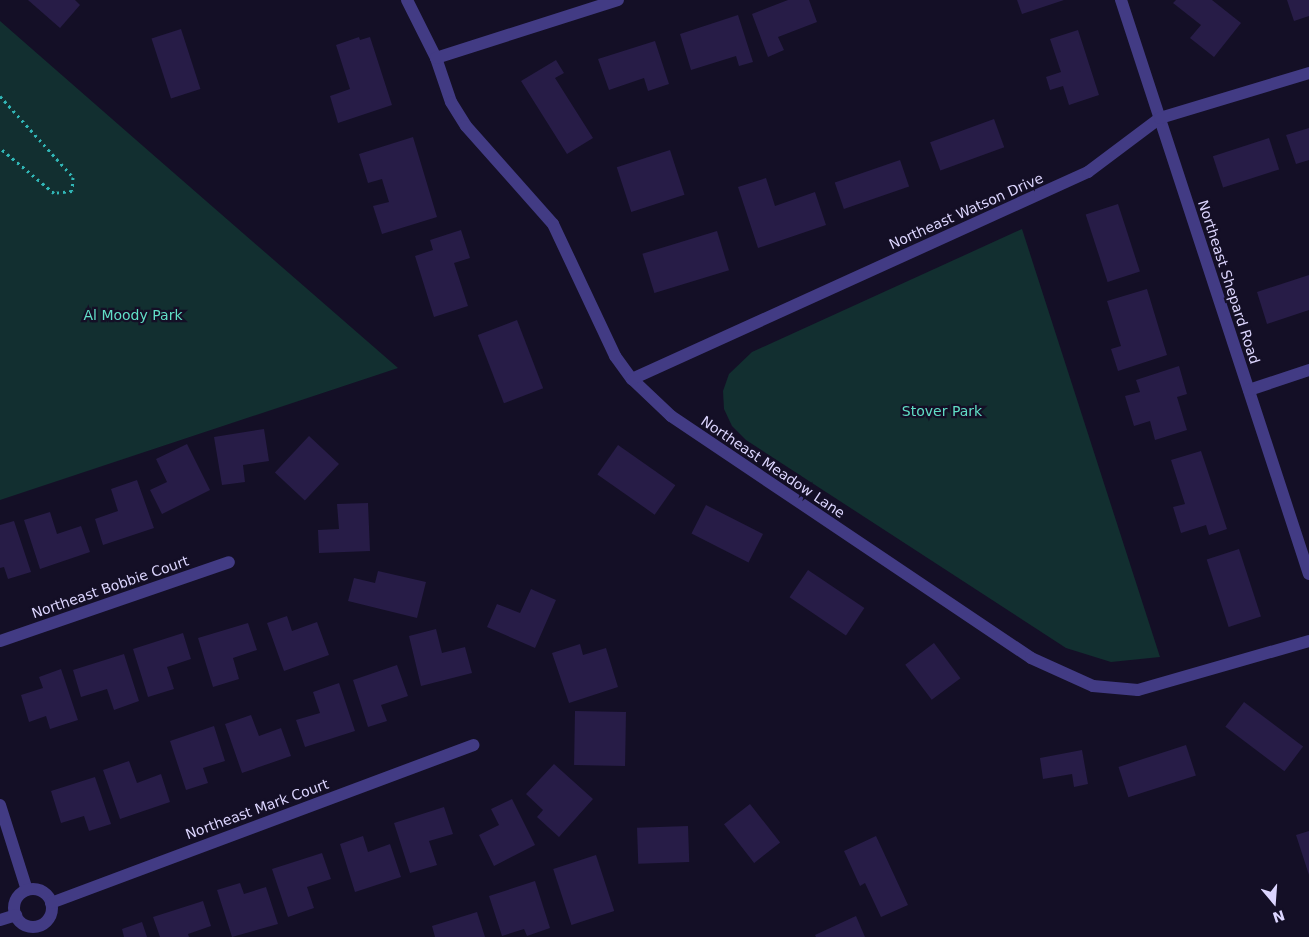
<!DOCTYPE html>
<style>
body{margin:0}
#map{position:relative;width:1309px;height:937px;overflow:hidden;background:#140f26;font-family:"DejaVu Sans",sans-serif}
div>[style]{position:absolute}
[style*='--x']{left:calc(var(--x)*1px);top:calc(var(--y)*1px);width:calc(var(--w)*1px);rotate:calc(var(--a)*1deg)}
.green>*{inset:0;background:#122f30}
.building>*{inset:0;background:#271c47;transform-origin:0 0}
.path>*{height:3px;margin-top:-1.5px;transform-origin:0;background:repeating-linear-gradient(90deg,#31b6b6 0 2.5px,transparent 0 6.5px)}
.street>*{height:12px;margin:-6px;padding:0 6px;transform-origin:6px;border-radius:6px;background:#423b84}
.street>.ring{margin:-6px;padding:0;box-sizing:content-box;background:none;border:12px solid #423b84;border-radius:50%}
span{translate:-50% -50%;white-space:nowrap;text-align:center;line-height:1.15;-webkit-text-stroke:4.5px #140f26;paint-order:stroke}
.street-label{font-size:14px;color:#dcd5fe}
.park-label{font-size:14px;color:#61dec6}
.north{position:absolute;left:1249px;top:877px;width:50px;height:50px;-webkit-text-stroke:4px #140f26;paint-order:stroke;rotate:162deg;font-size:14px;font-weight:700;line-height:20px;text-align:center;color:#dcd5fe}
.north::after{content:'';display:block;margin:auto;width:18px;height:22px;background:#dcd5fe;clip-path:polygon(50% 0,100% 100%,50% 72%,0 100%)}
</style>
<div id="map">
<div class="green">
<i style="clip-path:polygon(0 21px,151px 153px,398px 368px,0 500px)"></i>
<i style="clip-path:polygon(1022px 229px,1160px 657px,1111px 662px,1066px 648px,746px 440px,732px 426px,724px 409px,723px 391px,729px 374px,752px 352px)"></i>
</div>
<div class="building">
<i style="clip-path:polygon(28px 0,75px 0,80px 5px,60px 28px)"></i>
<i style="clip-path:polygon(788px 0,809px 0,817px 22px,778px 37px,784px 50px,768px 57px,752px 14px)"></i>
<i style="clip-path:polygon(1017px 0,1064px 0,1022px 14px)"></i>
<i style="clip-path:polygon(1176px 0,1212px 0,1241px 23px,1214px 57px,1190px 38px,1201px 25px,1173px 3px)"></i>
<i style="clip-path:polygon(1287px 0,1309px 0,1309px 16px,1294px 21px)"></i>
<i style="clip-path:polygon(738px 15px,753px 62px,739px 66px,736px 56px,691px 70px,680px 34px)"></i>
<i style="left:181px;top:29px;width:63px;height:31px;rotate:72deg"></i>
<i style="clip-path:polygon(1078px 30px,1099px 95px,1069px 105px,1063px 86px,1050px 90px,1046px 77px,1061px 72px,1050px 39px)"></i>
<i style="clip-path:polygon(359px 37px,360px 40px,370px 37px,392px 105px,338px 123px,330px 96px,350px 89px,336px 45px)"></i>
<i style="clip-path:polygon(655px 41px,669px 84px,648px 91px,644px 78px,609px 90px,598px 59px)"></i>
<i style="clip-path:polygon(556px 60px,564px 73px,555px 78px,593px 138px,567px 154px,521px 81px)"></i>
<i style="left:994px;top:119px;width:30px;height:68px;rotate:70deg"></i>
<i style="clip-path:polygon(1309px 128px,1309px 160px,1296px 164px,1286px 135px)"></i>
<i style="clip-path:polygon(413px 137px,437px 217px,382px 234px,373px 206px,389px 202px,382px 179px,368px 183px,359px 154px)"></i>
<i style="left:1269px;top:138px;width:33px;height:59px;rotate:72deg"></i>
<i style="left:670px;top:150px;width:47px;height:56px;rotate:72deg"></i>
<i style="left:900px;top:160px;width:28px;height:69px;rotate:71deg"></i>
<i style="clip-path:polygon(766px 178px,775px 206px,815px 192px,826px 225px,758px 248px,738px 187px)"></i>
<i style="left:1118px;top:204px;width:71px;height:34px;rotate:72deg"></i>
<i style="clip-path:polygon(461px 230px,470px 258px,454px 263px,468px 306px,434px 317px,415px 256px,433px 250px,430px 240px)"></i>
<i style="left:717px;top:231px;width:41px;height:78px;rotate:73deg"></i>
<i style="clip-path:polygon(1309px 275px,1309px 310px,1267px 324px,1257px 292px)"></i>
<i style="clip-path:polygon(1147px 289px,1167px 355px,1118px 371px,1111px 349px,1121px 346px,1107px 301px)"></i>
<i style="left:517px;top:320px;width:73px;height:42px;rotate:69deg"></i>
<i style="clip-path:polygon(1179px 366px,1187px 394px,1177px 397px,1187px 430px,1155px 440px,1150px 421px,1134px 426px,1125px 396px,1140px 392px,1136px 380px)"></i>
<i style="clip-path:polygon(264px 429px,269px 461px,243px 465px,245px 482px,222px 485px,214px 437px)"></i>
<i style="left:309px;top:436px;width:41px;height:50px;rotate:43deg"></i>
<i style="clip-path:polygon(187px 444px,210px 490px,162px 514px,150px 490px,167px 482px,156px 459px)"></i>
<i style="left:618px;top:445px;width:70px;height:36px;rotate:35deg"></i>
<i style="clip-path:polygon(1201px 451px,1227px 529px,1209px 535px,1206px 525px,1181px 533px,1173px 507px,1185px 504px,1171px 460px)"></i>
<i style="clip-path:polygon(137px 480px,154px 528px,103px 545px,95px 519px,118px 511px,111px 489px)"></i>
<i style="clip-path:polygon(368px 503px,370px 551px,319px 553px,318px 530px,339px 529px,337px 504px)"></i>
<i style="left:706px;top:505px;width:64px;height:32px;rotate:27deg"></i>
<i style="clip-path:polygon(50px 512px,57px 534px,81px 526px,90px 552px,40px 569px,24px 520px)"></i>
<i style="clip-path:polygon(14px 521px,31px 572px,8px 579px,4px 567px,0 568px,0 525px)"></i>
<i style="left:1239px;top:549px;width:71px;height:34px;rotate:72deg"></i>
<i style="left:808px;top:570px;width:68px;height:33px;rotate:34deg"></i>
<i style="clip-path:polygon(378px 571px,426px 582px,417px 618px,348px 601px,354px 578px,375px 583px)"></i>
<i style="clip-path:polygon(531px 589px,556px 600px,535px 648px,487px 627px,497px 604px,520px 613px)"></i>
<i style="clip-path:polygon(287px 616px,292px 631px,317px 622px,329px 655px,284px 671px,267px 623px)"></i>
<i style="clip-path:polygon(248px 623px,257px 650px,233px 658px,239px 679px,213px 687px,198px 638px)"></i>
<i style="clip-path:polygon(436px 629px,442px 653px,465px 647px,472px 673px,421px 686px,409px 636px)"></i>
<i style="clip-path:polygon(183px 633px,191px 659px,167px 667px,174px 689px,148px 697px,133px 649px)"></i>
<i style="left:934px;top:643px;width:44px;height:36px;rotate:53deg"></i>
<i style="clip-path:polygon(580px 644px,583px 655px,606px 648px,618px 687px,569px 703px,552px 653px)"></i>
<i style="clip-path:polygon(124px 654px,139px 701px,114px 710px,107px 689px,81px 697px,73px 670px)"></i>
<i style="clip-path:polygon(397px 665px,408px 696px,381px 705px,387px 721px,368px 727px,353px 680px)"></i>
<i style="clip-path:polygon(61px 669px,78px 720px,50px 729px,46px 716px,29px 722px,21px 695px,43px 688px,39px 677px)"></i>
<i style="clip-path:polygon(339px 683px,355px 731px,305px 747px,296px 720px,320px 713px,313px 692px)"></i>
<i style="left:1244px;top:702px;width:74px;height:31px;rotate:37deg"></i>
<i style="left:575px;top:711px;width:51px;height:54px;rotate:1deg"></i>
<i style="clip-path:polygon(251px 715px,259px 736px,281px 728px,291px 756px,242px 773px,225px 724px)"></i>
<i style="clip-path:polygon(214px 726px,225px 761px,203px 768px,208px 783px,186px 790px,170px 741px)"></i>
<i style="left:1186px;top:745px;width:32px;height:71px;rotate:72deg"></i>
<i style="clip-path:polygon(1082px 750px,1088px 784px,1074px 787px,1072px 774px,1043px 779px,1040px 758px)"></i>
<i style="clip-path:polygon(129px 761px,137px 783px,161px 774px,170px 802px,120px 819px,103px 770px)"></i>
<i style="clip-path:polygon(554px 764px,593px 799px,559px 837px,537px 817px,543px 810px,526px 794px)"></i>
<i style="clip-path:polygon(95px 777px,111px 824px,89px 831px,84px 816px,61px 823px,51px 791px)"></i>
<i style="clip-path:polygon(512px 799px,535px 845px,494px 866px,479px 835px,499px 825px,491px 809px)"></i>
<i style="left:750px;top:804px;width:49px;height:33px;rotate:52deg"></i>
<i style="clip-path:polygon(444px 807px,453px 834px,429px 841px,437px 865px,410px 873px,394px 823px)"></i>
<i style="left:688px;top:826px;width:36px;height:51px;rotate:88deg"></i>
<i style="clip-path:polygon(1309px 831px,1309px 875px,1296px 835px)"></i>
<i style="clip-path:polygon(363px 836px,368px 852px,390px 844px,401px 877px,355px 892px,340px 844px)"></i>
<i style="clip-path:polygon(876px 836px,908px 905px,881px 917px,865px 883px,860px 886px,844px 851px)"></i>
<i style="clip-path:polygon(322px 853px,331px 879px,307px 887px,314px 908px,288px 917px,272px 869px)"></i>
<i style="left:596px;top:855px;width:59px;height:45px;rotate:72deg"></i>
<i style="clip-path:polygon(535px 881px,550px 928px,527px 936px,524px 929px,502px 936px,489px 896px)"></i>
<i style="clip-path:polygon(240px 883px,244px 894px,266px 887px,278px 924px,232px 937px,217px 890px)"></i>
<i style="clip-path:polygon(203px 901px,211px 926px,188px 934px,189px 937px,160px 937px,153px 917px)"></i>
<i style="clip-path:polygon(477px 912px,485px 937px,435px 937px,432px 926px)"></i>
<i style="clip-path:polygon(856px 916px,865px 937px,816px 937px,815px 935px)"></i>
<i style="clip-path:polygon(142px 922px,147px 937px,124px 937px,122px 929px)"></i>
</div>
<div class="path">
<i style="--x:0;--y:96;--w:109;--a:48"></i>
<i style="--x:73;--y:177;--w:14;--a:94"></i>
<i style="--x:72;--y:191;--w:18;--a:174"></i>
<i style="--x:54;--y:193;--w:70;--a:-140.2"></i>
</div>
<div class="street">
<i style="--x:407;--y:0;--w:65;--a:63.4"></i>
<i style="--x:436;--y:58;--w:46;--a:71.2"></i>
<i style="--x:451;--y:102;--w:28;--a:58"></i>
<i style="--x:466;--y:126;--w:131;--a:48.4"></i>
<i style="--x:553;--y:224;--w:146;--a:64.8"></i>
<i style="--x:615;--y:356;--w:29;--a:54"></i>
<i style="--x:632;--y:379;--w:54;--a:43.5"></i>
<i style="--x:671;--y:416;--w:434;--a:33.9"></i>
<i style="--x:1031;--y:658;--w:68;--a:24.3"></i>
<i style="--x:1093;--y:686;--w:45;--a:5.1"></i>
<i style="--x:1138;--y:690;--w:178;--a:-16"></i>
<i style="--x:1121;--y:0;--w:604;--a:71.87"></i>
<i style="--x:436;--y:58;--w:191;--a:-17.7"></i>
<i style="--x:632;--y:379;--w:501;--a:-24.42"></i>
<i style="--x:1088;--y:172;--w:90;--a:-36.9"></i>
<i style="--x:1160;--y:118;--w:156;--a:-16.8"></i>
<i style="--x:1249;--y:390;--w:63;--a:-18.4"></i>
<i style="--x:0;--y:641;--w:242;--a:-19"></i>
<i style="--x:0;--y:805;--w:89;--a:72.4"></i>
<i class="ring" style="left:14px;top:889px;width:26px;height:26px"></i>
<i style="--x:51;--y:903;--w:451;--a:-20.5"></i>
<i style="--x:0;--y:920;--w:17;--a:-17"></i>
</div>
<div class="street-label">
<span style="left:966px;top:211px;rotate:-24deg">Northeast Watson Drive</span>
<span style="left:1229px;top:282px;rotate:72deg">Northeast Shepard Road</span>
<span style="left:773px;top:467px;rotate:34deg">Northeast Meadow Lane</span>
<span style="left:110px;top:587px;rotate:-19deg">Northeast Bobbie Court</span>
<span style="left:257px;top:809px;rotate:-20deg">Northeast Mark Court</span>
</div>
<div class="park-label">
<span style="left:133px;top:315px">Al Moody Park</span>
<span style="left:942px;top:411px">Stover Park</span>
</div>
<div class="north">N</div>
</div>
